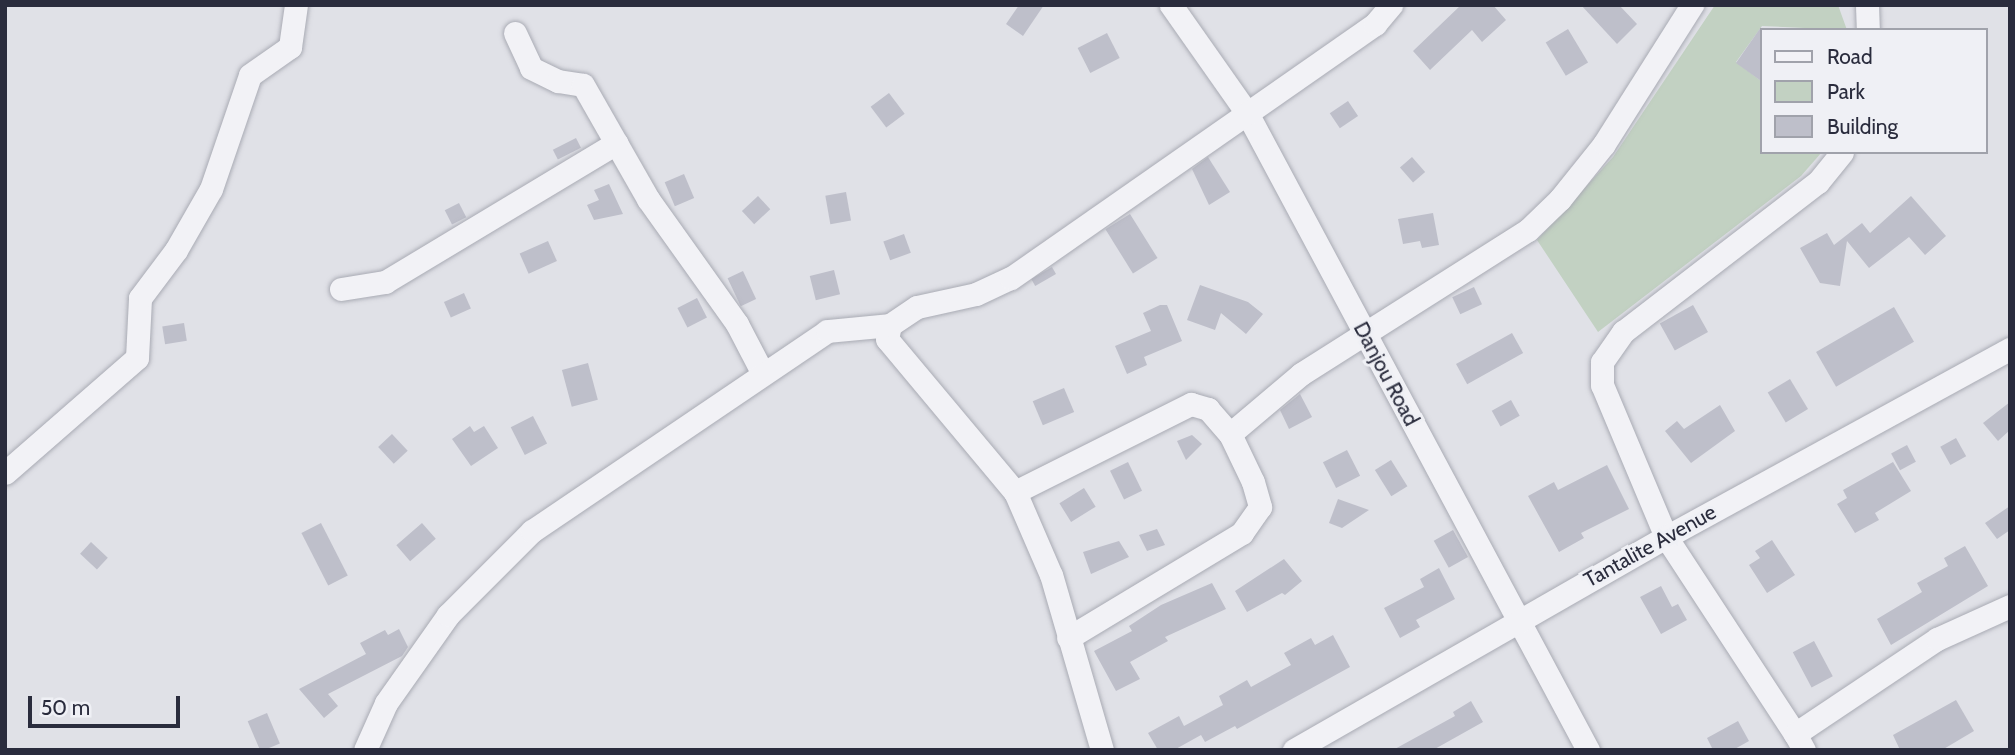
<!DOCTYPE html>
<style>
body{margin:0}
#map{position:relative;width:2015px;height:755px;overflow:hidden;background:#e0e1e7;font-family:Cabin,sans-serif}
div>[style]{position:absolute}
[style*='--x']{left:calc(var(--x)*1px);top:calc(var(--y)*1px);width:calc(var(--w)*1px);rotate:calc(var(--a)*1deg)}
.green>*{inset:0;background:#c2d1c2}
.building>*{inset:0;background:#bebfca;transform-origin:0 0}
.roads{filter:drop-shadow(0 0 2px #a9abb4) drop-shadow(0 0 2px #a9abb4)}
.minor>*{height:23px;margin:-11.5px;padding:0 11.5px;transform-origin:11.5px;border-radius:11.5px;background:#f2f2f6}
span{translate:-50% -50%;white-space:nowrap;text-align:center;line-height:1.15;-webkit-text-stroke:6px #eff0f5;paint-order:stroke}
.street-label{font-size:21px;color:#2a2c3d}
.frame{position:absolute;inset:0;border:7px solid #2a2c3d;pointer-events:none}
.legend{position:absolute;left:1760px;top:28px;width:228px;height:126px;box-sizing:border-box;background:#eff0f5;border:2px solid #a0a2ab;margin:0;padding:9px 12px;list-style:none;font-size:21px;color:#2a2c3d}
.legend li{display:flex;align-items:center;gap:14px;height:35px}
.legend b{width:35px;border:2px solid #a0a2ab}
.scale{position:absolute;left:28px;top:696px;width:152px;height:32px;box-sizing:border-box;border:4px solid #2a2c3d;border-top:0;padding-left:9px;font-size:21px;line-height:24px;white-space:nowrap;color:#2a2c3d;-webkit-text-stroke:5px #eff0f5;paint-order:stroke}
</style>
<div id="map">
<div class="green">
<i style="clip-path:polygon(1715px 5px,1838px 5px,1847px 30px,1762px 26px,1736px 62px,1761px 81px,1761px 152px,1822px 152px,1801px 176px,1598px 332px,1537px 240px,1613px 157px)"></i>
</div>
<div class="building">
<i style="clip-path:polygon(1019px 5px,1044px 5px,1023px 36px,1006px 24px)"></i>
<i style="clip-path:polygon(1461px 5px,1493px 5px,1506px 20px,1482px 42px,1472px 30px,1430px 70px,1413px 51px)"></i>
<i style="clip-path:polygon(1581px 5px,1619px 5px,1637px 24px,1617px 44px)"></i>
<i style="clip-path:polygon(1761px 27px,1761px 81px,1736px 63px)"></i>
<i style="left:1568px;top:29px;width:39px;height:26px;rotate:59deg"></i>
<i style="left:1107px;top:33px;width:28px;height:33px;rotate:63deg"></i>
<i style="left:889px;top:93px;width:26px;height:23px;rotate:53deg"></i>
<i style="left:1348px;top:101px;width:18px;height:22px;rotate:56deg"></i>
<i style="left:576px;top:138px;width:11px;height:26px;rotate:63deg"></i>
<i style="clip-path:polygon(1208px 157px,1230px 192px,1209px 205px,1192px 169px)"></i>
<i style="left:1412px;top:157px;width:20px;height:16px;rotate:49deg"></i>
<i style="left:684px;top:174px;width:26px;height:21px;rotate:67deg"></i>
<i style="clip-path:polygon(609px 184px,623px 214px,594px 220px,587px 205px,599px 200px,594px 190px)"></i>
<i style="left:846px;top:192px;width:29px;height:21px;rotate:80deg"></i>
<i style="left:758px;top:196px;width:18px;height:22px;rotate:47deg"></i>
<i style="clip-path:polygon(1911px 196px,1946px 236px,1925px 255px,1909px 237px,1869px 268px,1847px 241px,1840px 286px,1820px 283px,1800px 248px,1827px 233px,1834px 245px,1862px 223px,1870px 233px)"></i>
<i style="left:459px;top:203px;width:16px;height:16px;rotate:63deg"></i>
<i style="clip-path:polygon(1433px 213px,1439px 245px,1422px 248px,1420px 241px,1403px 244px,1398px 219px)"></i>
<i style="left:1130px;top:214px;width:52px;height:29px;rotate:58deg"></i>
<i style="left:904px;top:234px;width:20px;height:22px;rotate:70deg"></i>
<i style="left:548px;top:241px;width:22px;height:31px;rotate:66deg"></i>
<i style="left:1052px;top:267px;width:8px;height:24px;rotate:60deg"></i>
<i style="left:834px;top:270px;width:25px;height:25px;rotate:76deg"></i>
<i style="left:743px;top:271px;width:31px;height:17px;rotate:65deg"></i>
<i style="clip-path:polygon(1200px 285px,1248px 302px,1263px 314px,1246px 334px,1221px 313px,1215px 330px,1187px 320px)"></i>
<i style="left:1474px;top:287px;width:19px;height:24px;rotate:65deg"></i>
<i style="left:464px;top:293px;width:17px;height:22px;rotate:66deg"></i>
<i style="left:697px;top:298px;width:22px;height:22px;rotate:63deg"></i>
<i style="clip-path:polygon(1160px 305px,1167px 305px,1182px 341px,1144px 357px,1147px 365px,1127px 374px,1115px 346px,1151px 331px,1143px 313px)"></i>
<i style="left:1693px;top:305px;width:31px;height:38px;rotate:61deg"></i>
<i style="left:1894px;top:307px;width:40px;height:90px;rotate:60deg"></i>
<i style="left:184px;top:323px;width:18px;height:22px;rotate:81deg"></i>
<i style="left:1512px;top:333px;width:23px;height:64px;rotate:61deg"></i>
<i style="left:588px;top:363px;width:38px;height:27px;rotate:75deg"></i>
<i style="left:1790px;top:379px;width:35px;height:26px;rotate:59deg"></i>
<i style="left:1064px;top:388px;width:26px;height:34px;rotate:67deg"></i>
<i style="clip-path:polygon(1300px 394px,1312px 417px,1289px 429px,1280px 410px)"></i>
<i style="left:1511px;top:400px;width:18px;height:22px;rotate:61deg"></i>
<i style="clip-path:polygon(2010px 402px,2010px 430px,1998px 441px,1983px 423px)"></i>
<i style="clip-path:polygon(1720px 405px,1735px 431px,1691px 463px,1665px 431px,1677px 421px,1684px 429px)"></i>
<i style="left:533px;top:416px;width:31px;height:25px;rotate:63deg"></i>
<i style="clip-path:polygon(470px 426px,474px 432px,484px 426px,498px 448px,471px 466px,452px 439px)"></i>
<i style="left:392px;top:434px;width:23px;height:19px;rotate:47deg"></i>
<i style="clip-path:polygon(1192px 435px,1202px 444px,1186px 460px,1177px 441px)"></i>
<i style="left:1956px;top:438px;width:21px;height:18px;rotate:61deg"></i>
<i style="left:1907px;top:445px;width:19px;height:18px;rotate:62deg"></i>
<i style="left:1347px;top:450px;width:29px;height:27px;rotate:63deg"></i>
<i style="left:1391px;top:460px;width:31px;height:19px;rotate:58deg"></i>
<i style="left:1128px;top:462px;width:32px;height:20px;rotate:64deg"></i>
<i style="clip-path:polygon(1893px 462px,1911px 491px,1875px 513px,1879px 520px,1855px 533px,1837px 504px,1847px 498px,1843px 490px)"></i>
<i style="clip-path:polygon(1607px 465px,1629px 509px,1581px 533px,1584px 538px,1559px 552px,1528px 496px,1554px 482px,1558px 490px)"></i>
<i style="left:1084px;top:488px;width:22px;height:29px;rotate:58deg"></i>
<i style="clip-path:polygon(1338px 499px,1369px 510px,1342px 528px,1329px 523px)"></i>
<i style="clip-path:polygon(2010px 506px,2010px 530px,1997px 539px,1985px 523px)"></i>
<i style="left:321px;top:523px;width:59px;height:22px;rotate:63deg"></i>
<i style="left:422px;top:523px;width:21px;height:34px;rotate:49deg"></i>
<i style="clip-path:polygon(1157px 529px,1165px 545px,1147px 551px,1139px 535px)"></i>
<i style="left:1453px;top:530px;width:31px;height:22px;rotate:61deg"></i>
<i style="clip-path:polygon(1772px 540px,1795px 575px,1767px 593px,1749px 565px,1760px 558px,1755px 551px)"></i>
<i style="clip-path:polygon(1119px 541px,1129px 557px,1091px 574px,1083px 552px)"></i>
<i style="left:91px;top:542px;width:23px;height:16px;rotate:43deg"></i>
<i style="clip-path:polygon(1965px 546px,1988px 586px,1891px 645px,1877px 619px,1922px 592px,1917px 583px,1948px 566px,1944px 558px)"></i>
<i style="clip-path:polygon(1284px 559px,1302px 581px,1285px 595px,1282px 593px,1247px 612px,1235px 591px)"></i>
<i style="clip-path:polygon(1439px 568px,1455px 599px,1416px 620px,1420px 627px,1400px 638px,1384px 608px,1424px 587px,1420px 579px)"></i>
<i style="clip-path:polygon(1212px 583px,1226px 609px,1165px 637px,1168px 641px,1130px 662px,1140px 679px,1116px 691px,1094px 651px,1132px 631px,1129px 626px,1161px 605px)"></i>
<i style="clip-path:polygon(1661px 586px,1672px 607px,1678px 604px,1687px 620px,1661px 634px,1640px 597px)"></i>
<i style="clip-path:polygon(399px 629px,408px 647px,402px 656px,328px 694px,338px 706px,324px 718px,299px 689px,366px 654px,360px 643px,385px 630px,388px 635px)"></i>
<i style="clip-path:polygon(1333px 635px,1350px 667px,1237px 729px,1235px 726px,1205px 742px,1201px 735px,1174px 750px,1158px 750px,1148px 733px,1179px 716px,1184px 726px,1223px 705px,1219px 696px,1247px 680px,1251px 687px,1291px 665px,1284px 653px,1311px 638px,1315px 645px)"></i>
<i style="left:1814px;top:641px;width:40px;height:24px;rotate:62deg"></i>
<i style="clip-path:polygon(1956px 700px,1974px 731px,1942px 750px,1900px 750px,1893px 735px)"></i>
<i style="clip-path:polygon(1471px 701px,1483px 722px,1433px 750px,1393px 750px,1455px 716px,1453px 712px)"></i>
<i style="left:267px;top:713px;width:33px;height:21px;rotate:67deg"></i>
<i style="clip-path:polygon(1738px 721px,1749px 741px,1733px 750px,1713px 750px,1707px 738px)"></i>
</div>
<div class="roads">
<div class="minor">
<i style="--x:1171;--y:5;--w:132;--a:54.9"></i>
<i style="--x:1247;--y:113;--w:723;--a:61.84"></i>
<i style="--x:1867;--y:5;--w:25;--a:88"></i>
<i style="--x:515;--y:33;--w:38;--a:65"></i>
<i style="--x:531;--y:68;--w:30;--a:26"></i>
<i style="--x:558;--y:81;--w:25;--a:9"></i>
<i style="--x:583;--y:85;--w:131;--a:60.3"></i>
<i style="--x:648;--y:199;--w:153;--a:54.5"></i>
<i style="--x:737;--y:324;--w:56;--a:62.5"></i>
<i style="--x:341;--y:289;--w:45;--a:-9"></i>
<i style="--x:385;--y:282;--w:270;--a:-31"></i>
<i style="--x:1230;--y:434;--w:93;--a:-40.2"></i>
<i style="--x:1301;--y:374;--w:269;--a:-32.4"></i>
<i style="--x:1528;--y:230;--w:45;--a:-44.1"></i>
<i style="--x:1560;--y:199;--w:70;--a:-51.3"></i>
<i style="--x:1604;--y:144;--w:165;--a:-57.7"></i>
<i style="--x:5;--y:473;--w:175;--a:-41.1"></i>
<i style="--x:137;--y:358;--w:60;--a:-87.1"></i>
<i style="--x:140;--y:298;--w:60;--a:-53.1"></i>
<i style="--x:176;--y:250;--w:70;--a:-60.2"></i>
<i style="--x:211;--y:189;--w:120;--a:-71.1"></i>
<i style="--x:250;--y:75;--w:49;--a:-35"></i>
<i style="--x:290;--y:47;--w:42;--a:-81.9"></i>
<i style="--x:1015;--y:492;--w:197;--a:-26.6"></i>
<i style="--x:1191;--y:404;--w:18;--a:16"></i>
<i style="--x:1208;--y:409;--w:33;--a:49"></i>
<i style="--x:1230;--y:434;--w:53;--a:64.4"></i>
<i style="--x:1253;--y:482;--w:26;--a:74"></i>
<i style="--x:1260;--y:507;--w:32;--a:125"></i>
<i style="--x:1242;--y:533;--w:203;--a:148.9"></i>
<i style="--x:1795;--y:734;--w:235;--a:-123.2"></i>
<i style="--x:1666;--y:537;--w:165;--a:-112.8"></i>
<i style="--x:1602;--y:385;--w:23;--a:-90"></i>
<i style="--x:1602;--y:362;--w:37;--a:-55"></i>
<i style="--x:1623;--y:332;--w:246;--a:-37.6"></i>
<i style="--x:1818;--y:182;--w:38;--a:-51"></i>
<i style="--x:365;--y:750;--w:51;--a:-65.9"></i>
<i style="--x:386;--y:703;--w:108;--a:-54.8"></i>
<i style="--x:448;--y:615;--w:119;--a:-45"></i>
<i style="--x:532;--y:531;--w:356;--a:-34.1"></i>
<i style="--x:827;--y:331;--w:63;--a:-5.4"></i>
<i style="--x:1102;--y:750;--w:182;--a:-106.2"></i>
<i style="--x:1051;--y:575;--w:90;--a:-113.4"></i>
<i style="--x:1015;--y:492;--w:199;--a:-129.9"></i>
<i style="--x:887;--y:339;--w:14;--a:-78"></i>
<i style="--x:890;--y:325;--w:32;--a:-34"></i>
<i style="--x:917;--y:307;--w:60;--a:-12.4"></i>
<i style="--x:976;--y:294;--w:38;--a:-25"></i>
<i style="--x:1011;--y:278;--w:444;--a:-34.9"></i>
<i style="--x:1375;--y:24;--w:25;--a:-50"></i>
<i style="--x:1294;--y:750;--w:429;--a:-29.8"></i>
<i style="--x:1666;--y:537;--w:392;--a:-28.7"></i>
<i style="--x:1804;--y:750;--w:18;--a:-119"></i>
<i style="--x:1795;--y:734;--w:171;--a:-33.8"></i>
<i style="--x:1937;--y:639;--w:80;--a:-24.3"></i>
</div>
</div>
<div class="street-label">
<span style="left:1386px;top:374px;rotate:62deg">Danjou Road</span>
<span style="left:1650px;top:546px;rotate:-29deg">Tantalite Avenue</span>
</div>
<div class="frame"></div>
<ul class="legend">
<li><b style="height:9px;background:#f2f2f6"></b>Road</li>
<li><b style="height:19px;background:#c2d1c2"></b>Park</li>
<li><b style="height:19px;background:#bebfca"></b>Building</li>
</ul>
<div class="scale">50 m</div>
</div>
